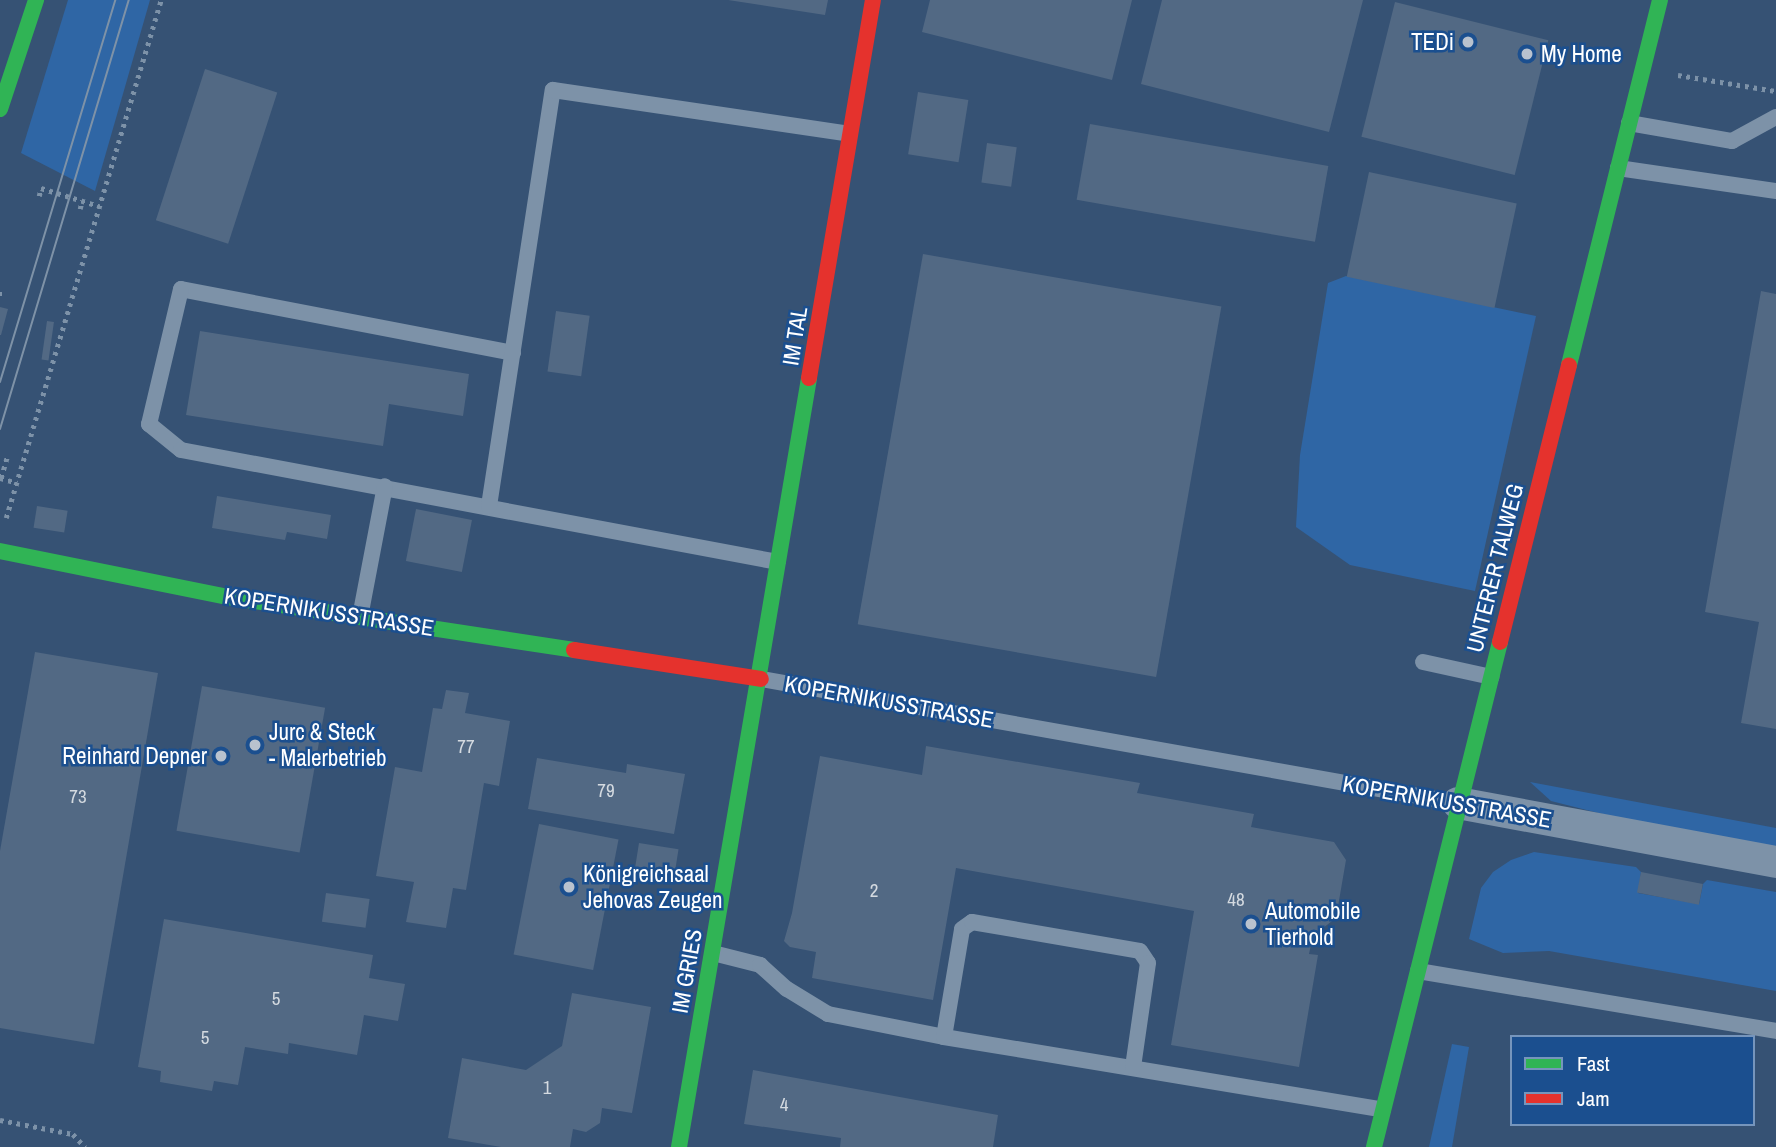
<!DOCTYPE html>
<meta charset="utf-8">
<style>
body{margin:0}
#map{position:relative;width:1776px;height:1147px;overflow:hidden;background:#365274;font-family:"Archivo Narrow",sans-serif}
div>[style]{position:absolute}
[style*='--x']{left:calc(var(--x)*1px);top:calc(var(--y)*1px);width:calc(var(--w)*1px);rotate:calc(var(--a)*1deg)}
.green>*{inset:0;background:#2f66a5}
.building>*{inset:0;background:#526984;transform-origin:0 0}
.path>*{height:4.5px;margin-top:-2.25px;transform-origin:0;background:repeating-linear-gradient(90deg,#7d92a8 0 3.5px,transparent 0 8.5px)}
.lane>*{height:16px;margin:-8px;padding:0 8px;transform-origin:8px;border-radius:8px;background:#7d92a8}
.street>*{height:32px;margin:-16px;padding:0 16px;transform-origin:16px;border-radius:16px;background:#7d92a8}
.fast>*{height:16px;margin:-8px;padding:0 8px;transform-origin:8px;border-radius:8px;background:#30b455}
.jam>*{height:16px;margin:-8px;padding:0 8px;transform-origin:8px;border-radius:8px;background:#e5322d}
.tram>*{height:2px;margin:-1px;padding:0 1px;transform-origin:1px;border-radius:1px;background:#7e92a7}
.dots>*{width:19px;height:19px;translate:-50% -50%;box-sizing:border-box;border:4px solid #1b4f8f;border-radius:50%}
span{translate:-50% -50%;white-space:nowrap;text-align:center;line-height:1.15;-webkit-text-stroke:5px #1b4f8f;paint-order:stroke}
.number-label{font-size:19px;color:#d4dae0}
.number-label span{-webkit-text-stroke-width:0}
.poi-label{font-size:23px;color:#fff}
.right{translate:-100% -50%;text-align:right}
.left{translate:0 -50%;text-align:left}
.street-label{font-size:23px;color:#fff}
.legend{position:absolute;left:1510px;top:1035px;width:245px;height:91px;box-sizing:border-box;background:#1b4f8f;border:2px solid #7695bc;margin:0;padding:9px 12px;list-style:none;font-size:21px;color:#fff}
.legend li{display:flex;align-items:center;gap:14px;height:35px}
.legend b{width:35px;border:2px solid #7695bc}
</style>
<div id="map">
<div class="green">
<i style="clip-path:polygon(68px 0,150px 0,95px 191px,21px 153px)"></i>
<i style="clip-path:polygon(1346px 276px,1536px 316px,1475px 591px,1350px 565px,1296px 527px,1300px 455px,1328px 283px)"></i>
<i style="clip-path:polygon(1530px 782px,1776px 828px,1776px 847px,1642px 824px,1551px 801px)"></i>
<i style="clip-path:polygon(1534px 852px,1636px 867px,1641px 872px,1638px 893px,1699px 904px,1703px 884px,1707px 880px,1776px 892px,1776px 991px,1549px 951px,1503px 953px,1469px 939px,1481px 888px,1493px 872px,1511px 860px)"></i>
<i style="clip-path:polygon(1452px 1044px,1469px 1047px,1452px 1147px,1429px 1147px)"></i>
</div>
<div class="building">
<i style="clip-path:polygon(728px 0,828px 0,825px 15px)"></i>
<i style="clip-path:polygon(930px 0,1132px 0,1112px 80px,922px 32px)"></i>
<i style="clip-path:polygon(1162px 0,1363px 0,1329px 132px,1141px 84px)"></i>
<i style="left:1395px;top:2px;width:158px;height:139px;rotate:14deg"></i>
<i style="left:205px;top:69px;width:76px;height:159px;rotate:18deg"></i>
<i style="left:918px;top:92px;width:51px;height:63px;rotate:9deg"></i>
<i style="left:1090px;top:124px;width:242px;height:77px;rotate:10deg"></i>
<i style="left:987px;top:143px;width:30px;height:40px;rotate:8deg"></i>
<i style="left:1369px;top:172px;width:151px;height:107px;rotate:12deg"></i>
<i style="left:923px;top:254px;width:303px;height:376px;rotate:10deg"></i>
<i style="clip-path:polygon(1761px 291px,1776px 294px,1776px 729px,1741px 723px,1759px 622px,1705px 612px)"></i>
<i style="clip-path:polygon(0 307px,8px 309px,1px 335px,0 335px)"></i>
<i style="left:556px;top:311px;width:34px;height:61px;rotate:8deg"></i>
<i style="left:47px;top:321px;width:7px;height:39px;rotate:8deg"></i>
<i style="clip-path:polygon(200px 331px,469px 374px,463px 416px,389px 404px,383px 446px,186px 415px)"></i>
<i style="clip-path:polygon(217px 496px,331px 515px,327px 539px,287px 532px,285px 540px,212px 528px)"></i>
<i style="left:37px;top:506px;width:31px;height:22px;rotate:9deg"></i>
<i style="left:416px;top:509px;width:57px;height:53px;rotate:11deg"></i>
<i style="clip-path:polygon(35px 652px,158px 673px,94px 1044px,0 1028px,0 851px)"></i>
<i style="left:202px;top:686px;width:125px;height:147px;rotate:10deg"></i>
<i style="clip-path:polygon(446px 690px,469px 693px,465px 713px,510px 721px,499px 786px,484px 783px,466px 890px,453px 888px,446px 928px,406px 922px,414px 882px,376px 876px,395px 767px,422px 772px,433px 708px,442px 709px)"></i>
<i style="clip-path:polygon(926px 746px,1140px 783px,1137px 793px,1254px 814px,1251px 827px,1334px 842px,1346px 860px,1336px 918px,1319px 931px,1314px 930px,1309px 954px,1318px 955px,1299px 1067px,1171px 1045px,1194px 911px,956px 868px,933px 1000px,812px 978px,816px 952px,790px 947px,784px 941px,792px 913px,820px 756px,922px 775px)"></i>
<i style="clip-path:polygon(537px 758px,626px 773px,627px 764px,685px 774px,674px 834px,528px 809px)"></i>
<i style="left:539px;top:824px;width:81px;height:133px;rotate:11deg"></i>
<i style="left:639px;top:843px;width:40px;height:35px;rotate:9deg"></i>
<i style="left:1641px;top:872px;width:63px;height:21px;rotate:11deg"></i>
<i style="left:326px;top:893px;width:44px;height:29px;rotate:8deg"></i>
<i style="clip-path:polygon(164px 919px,373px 955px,369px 978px,405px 984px,398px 1021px,364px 1015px,357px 1055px,289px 1043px,288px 1054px,245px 1047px,238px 1085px,214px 1081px,212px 1091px,160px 1082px,161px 1071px,138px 1067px)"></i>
<i style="clip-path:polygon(572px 993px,651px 1007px,632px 1113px,602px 1108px,600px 1123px,586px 1132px,573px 1129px,570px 1147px,501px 1147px,448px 1138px,462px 1058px,526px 1070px,562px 1046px)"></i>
<i style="clip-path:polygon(753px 1070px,998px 1115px,993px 1147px,840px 1147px,841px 1138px,744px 1124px)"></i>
</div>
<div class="path">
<i style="--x:1678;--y:75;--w:99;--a:9.3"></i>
<i style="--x:39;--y:196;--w:8;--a:-76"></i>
<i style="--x:41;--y:188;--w:61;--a:17.2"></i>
<i style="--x:80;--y:209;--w:9;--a:-77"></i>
<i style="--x:0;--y:294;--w:2;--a:0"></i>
<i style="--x:0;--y:478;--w:18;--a:16"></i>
<i style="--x:1;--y:478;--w:22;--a:-74"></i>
<i style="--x:6;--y:518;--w:541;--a:-73.34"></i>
<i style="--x:0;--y:1120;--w:74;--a:10.9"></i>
<i style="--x:73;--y:1134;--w:18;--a:47"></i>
</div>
<div class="lane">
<i style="--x:1629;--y:123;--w:105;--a:9.9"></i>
<i style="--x:1732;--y:141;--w:50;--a:-28.6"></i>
<i style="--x:1618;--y:168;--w:160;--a:8.3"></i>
<i style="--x:513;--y:353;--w:338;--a:-169.1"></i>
<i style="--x:181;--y:289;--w:139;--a:103.3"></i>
<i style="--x:149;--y:424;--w:41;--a:39.1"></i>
<i style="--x:181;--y:450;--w:607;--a:10.63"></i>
<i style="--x:489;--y:506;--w:421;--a:-81.3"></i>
<i style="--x:553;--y:90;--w:300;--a:8.4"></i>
<i style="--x:360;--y:617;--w:133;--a:-79.2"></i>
<i style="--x:1423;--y:662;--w:70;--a:12.4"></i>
<i style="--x:761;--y:679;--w:708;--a:10.09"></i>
<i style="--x:713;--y:953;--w:49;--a:14.3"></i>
<i style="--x:760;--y:965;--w:36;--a:42"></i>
<i style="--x:787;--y:989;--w:48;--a:31.4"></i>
<i style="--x:828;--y:1014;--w:118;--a:11.2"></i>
<i style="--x:944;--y:1037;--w:445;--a:9.4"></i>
<i style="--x:1418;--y:971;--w:363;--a:9.5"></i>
<i style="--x:944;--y:1037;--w:109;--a:-80.5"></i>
<i style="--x:962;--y:929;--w:12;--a:-35"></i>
<i style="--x:972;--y:922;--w:170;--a:9.8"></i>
<i style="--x:1140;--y:951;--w:14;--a:56"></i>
<i style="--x:1148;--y:963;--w:105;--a:98.2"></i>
</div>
<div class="street">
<i style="--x:1458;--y:803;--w:323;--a:10.5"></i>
</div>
<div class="fast">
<i style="--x:0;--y:109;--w:115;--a:-71.7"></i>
<i style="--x:1569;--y:365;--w:376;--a:-76"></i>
<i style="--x:0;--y:551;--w:233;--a:11.4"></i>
<i style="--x:228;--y:597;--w:350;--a:8.7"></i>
<i style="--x:679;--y:1147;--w:780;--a:-80.4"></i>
<i style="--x:1374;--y:1147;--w:520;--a:-75.99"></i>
</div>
<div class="jam">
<i style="--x:809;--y:378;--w:383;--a:-80.4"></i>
<i style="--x:1500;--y:642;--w:285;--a:-76"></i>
<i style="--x:574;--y:650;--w:189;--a:8.8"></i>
</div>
<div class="tram">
<i style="--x:0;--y:382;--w:399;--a:-73.2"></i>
<i style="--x:0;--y:429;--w:448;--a:-73.3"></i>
</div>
<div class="dots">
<i style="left:1468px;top:42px;background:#b9c2ce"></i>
<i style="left:1527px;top:54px;background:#b9c2ce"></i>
<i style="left:255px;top:745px;background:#b9c2ce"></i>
<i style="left:221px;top:756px;background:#b9c2ce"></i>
<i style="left:569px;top:887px;background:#b9c2ce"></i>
<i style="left:1251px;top:924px;background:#b9c2ce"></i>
</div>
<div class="number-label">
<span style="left:466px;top:747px">77</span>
<span style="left:606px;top:791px">79</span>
<span style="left:78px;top:797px">73</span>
<span style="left:874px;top:891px">2</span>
<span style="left:1236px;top:900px">48</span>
<span style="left:276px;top:999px">5</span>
<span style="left:205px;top:1038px">5</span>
<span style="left:547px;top:1088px">1</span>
<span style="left:784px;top:1105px">4</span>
</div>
<div class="poi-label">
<span class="right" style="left:1454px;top:42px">TEDi</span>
<span class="left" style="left:1541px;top:54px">My Home</span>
<span class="left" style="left:269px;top:745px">Jurc &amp; Steck<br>- Malerbetrieb</span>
<span class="right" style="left:207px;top:756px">Reinhard Depner</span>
<span class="left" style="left:583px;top:887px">Königreichsaal<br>Jehovas Zeugen</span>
<span class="left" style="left:1265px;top:924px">Automobile<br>Tierhold</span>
</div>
<div class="street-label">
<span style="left:795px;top:336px;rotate:-81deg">IM TAL</span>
<span style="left:1495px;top:568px;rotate:-76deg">UNTERER TALWEG</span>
<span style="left:329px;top:612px;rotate:9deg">KOPERNIKUSSTRASSE</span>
<span style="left:889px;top:702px;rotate:10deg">KOPERNIKUSSTRASSE</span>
<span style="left:1447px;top:802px;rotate:10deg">KOPERNIKUSSTRASSE</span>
<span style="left:687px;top:971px;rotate:-80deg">IM GRIES</span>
</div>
<ul class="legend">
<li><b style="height:9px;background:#30b455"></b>Fast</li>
<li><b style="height:9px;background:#e5322d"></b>Jam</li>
</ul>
</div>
